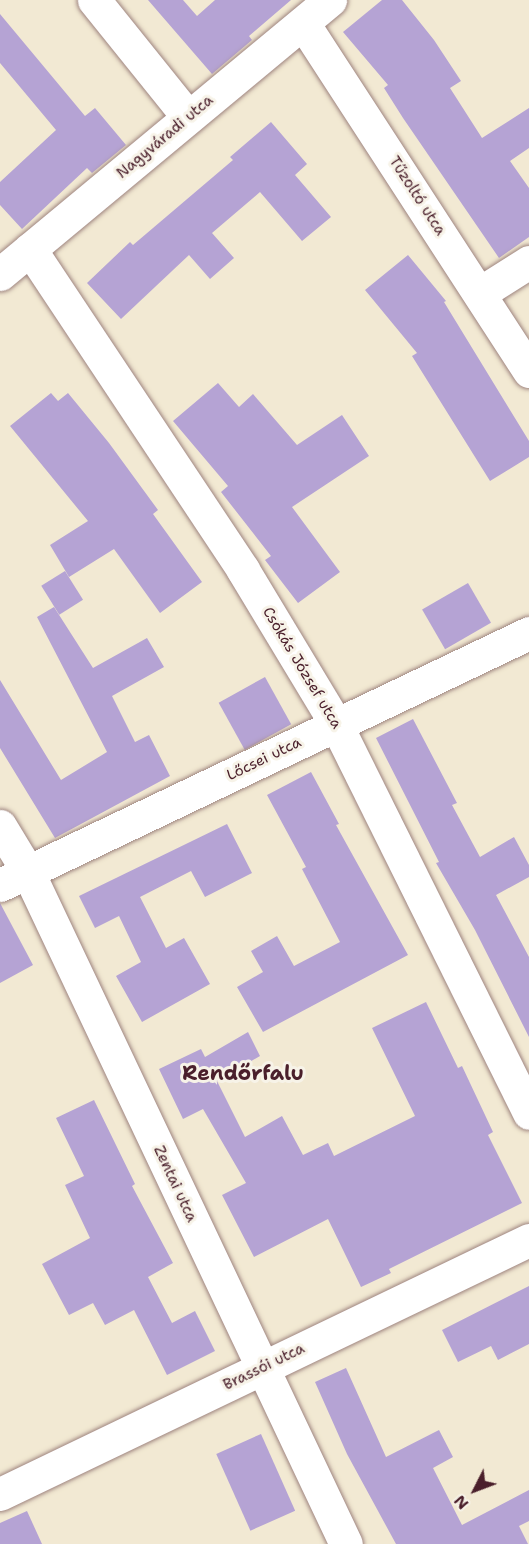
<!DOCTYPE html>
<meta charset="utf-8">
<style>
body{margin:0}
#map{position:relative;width:529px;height:1544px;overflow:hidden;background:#f2e9d3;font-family:"Shantell Sans",sans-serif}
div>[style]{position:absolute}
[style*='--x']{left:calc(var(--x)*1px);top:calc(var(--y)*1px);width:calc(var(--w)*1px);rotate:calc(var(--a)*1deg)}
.building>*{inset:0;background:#b5a3d4;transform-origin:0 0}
.roads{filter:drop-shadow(0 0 2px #9e847f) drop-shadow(0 0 2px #9e847f)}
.street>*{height:33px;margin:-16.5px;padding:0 16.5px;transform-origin:16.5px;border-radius:16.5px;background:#fff}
span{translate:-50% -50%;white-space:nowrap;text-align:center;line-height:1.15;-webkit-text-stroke:6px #f7f3e8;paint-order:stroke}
.street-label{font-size:15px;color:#4a1f2b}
.district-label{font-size:21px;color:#4a1f2b;font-weight:700}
.north{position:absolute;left:445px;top:1460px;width:60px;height:60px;-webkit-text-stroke:4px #f7f3e8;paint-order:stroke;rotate:228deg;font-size:16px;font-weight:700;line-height:24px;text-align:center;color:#4a1f2b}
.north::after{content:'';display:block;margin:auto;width:21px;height:27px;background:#4a1f2b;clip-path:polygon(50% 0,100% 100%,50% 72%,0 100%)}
</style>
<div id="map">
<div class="building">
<i style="clip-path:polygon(148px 0,183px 0,197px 16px,215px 0,291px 0,249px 36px,252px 40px,212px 74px)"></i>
<i style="clip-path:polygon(382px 0,402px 0,434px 40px,461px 81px,450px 88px,482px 138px,529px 108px,529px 148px,510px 161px,529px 188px,529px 237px,499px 258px,403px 118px,384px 88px,388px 85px,343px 32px)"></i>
<i style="clip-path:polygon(0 14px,85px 116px,95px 108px,126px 145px,92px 173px,87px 168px,22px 229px,0 205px,0 182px,56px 130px,0 63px)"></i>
<i style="clip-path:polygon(271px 122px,307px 164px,295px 175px,331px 217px,302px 241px,260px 192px,212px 233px,234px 258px,210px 279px,189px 255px,121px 319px,87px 283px,130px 242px,133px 245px,233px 160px,230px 157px)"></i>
<i style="clip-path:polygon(408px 255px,446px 301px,444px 302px,529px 441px,529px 457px,490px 481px,412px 356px,417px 353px,365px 290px)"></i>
<i style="clip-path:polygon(218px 383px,239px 407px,253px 394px,297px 445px,342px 415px,369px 456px,292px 507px,340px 572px,298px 603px,265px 560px,271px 556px,221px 492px,228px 486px,173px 421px)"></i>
<i style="clip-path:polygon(51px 393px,58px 401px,68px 393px,109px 443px,158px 510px,153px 514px,202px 582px,160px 613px,114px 549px,69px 577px,50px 545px,88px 521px,10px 426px)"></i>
<i style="left:65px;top:571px;width:34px;height:28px;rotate:58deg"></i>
<i style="left:468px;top:583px;width:46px;height:53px;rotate:60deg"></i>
<i style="clip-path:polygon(54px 607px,93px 668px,147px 638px,164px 667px,112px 696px,135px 742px,149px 735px,170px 776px,55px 838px,0 748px,0 680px,61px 780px,107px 752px,37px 617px)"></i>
<i style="left:265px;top:677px;width:54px;height:53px;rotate:61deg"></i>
<i style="clip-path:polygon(413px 719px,457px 803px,452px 805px,480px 857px,514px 837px,529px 865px,529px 877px,496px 895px,529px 957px,529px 1037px,475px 930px,436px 863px,439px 862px,376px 738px)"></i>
<i style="clip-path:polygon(311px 772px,339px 824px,336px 825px,408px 955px,263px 1032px,237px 987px,263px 972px,251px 951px,277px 936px,294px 966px,340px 942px,302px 869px,306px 867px,267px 795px)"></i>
<i style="clip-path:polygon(227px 824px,252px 873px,205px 897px,191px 871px,140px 897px,166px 948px,184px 938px,210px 984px,142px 1022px,116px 976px,141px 962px,119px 916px,95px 928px,79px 896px)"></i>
<i style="clip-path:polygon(0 903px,33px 965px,0 983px)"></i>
<i style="clip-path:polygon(426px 1002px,458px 1068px,462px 1066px,493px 1132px,488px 1135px,522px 1203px,389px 1269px,391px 1273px,361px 1287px,328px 1219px,254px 1257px,222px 1195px,246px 1183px,203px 1109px,183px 1119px,159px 1069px,201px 1049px,205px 1057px,248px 1032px,260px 1056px,217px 1081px,245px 1137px,282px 1116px,303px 1155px,328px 1143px,334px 1156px,415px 1116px,372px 1028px)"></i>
<i style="clip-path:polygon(94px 1100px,135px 1184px,132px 1186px,173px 1263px,148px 1277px,172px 1323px,195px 1311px,215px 1351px,167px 1375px,134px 1310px,105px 1325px,93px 1303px,69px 1315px,42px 1264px,90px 1238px,65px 1185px,84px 1176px,56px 1118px)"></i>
<i style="clip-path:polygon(529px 1286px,529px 1344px,498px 1360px,491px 1346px,458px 1362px,442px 1330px)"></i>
<i style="clip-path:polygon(346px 1368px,386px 1457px,439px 1430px,453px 1457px,433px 1468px,462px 1525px,529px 1490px,529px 1521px,519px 1526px,528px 1544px,396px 1544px,347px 1454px,315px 1382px)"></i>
<i style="left:261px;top:1434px;width:84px;height:49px;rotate:66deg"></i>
<i style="clip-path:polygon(27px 1511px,42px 1544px,0 1544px,0 1523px)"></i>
</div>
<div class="roads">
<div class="street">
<i style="--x:94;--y:0;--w:150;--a:51.2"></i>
<i style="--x:303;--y:23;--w:415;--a:57"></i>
<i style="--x:30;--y:249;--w:385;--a:56.4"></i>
<i style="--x:243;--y:570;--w:180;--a:58.9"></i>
<i style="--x:336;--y:724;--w:434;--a:63.6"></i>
<i style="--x:0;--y:274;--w:429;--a:-39.7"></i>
<i style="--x:480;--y:293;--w:58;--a:-32.3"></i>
<i style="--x:0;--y:826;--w:54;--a:58.7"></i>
<i style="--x:28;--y:872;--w:743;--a:64.68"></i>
<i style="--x:0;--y:885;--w:586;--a:-25.47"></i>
<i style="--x:0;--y:1494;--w:587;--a:-25.65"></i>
</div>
</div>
<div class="street-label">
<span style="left:165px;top:137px;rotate:-40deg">Nagyváradi utca</span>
<span style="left:417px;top:196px;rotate:57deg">Tűzoltó utca</span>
<span style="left:302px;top:668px;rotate:59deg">Csókás József utca</span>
<span style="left:264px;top:759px;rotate:-26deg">Lőcsei utca</span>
<span style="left:175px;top:1184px;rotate:65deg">Zentai utca</span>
<span style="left:264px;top:1367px;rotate:-26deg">Brassói utca</span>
</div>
<div class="district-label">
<span style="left:243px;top:1073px">Rendőrfalu</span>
</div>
<div class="north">N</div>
</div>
